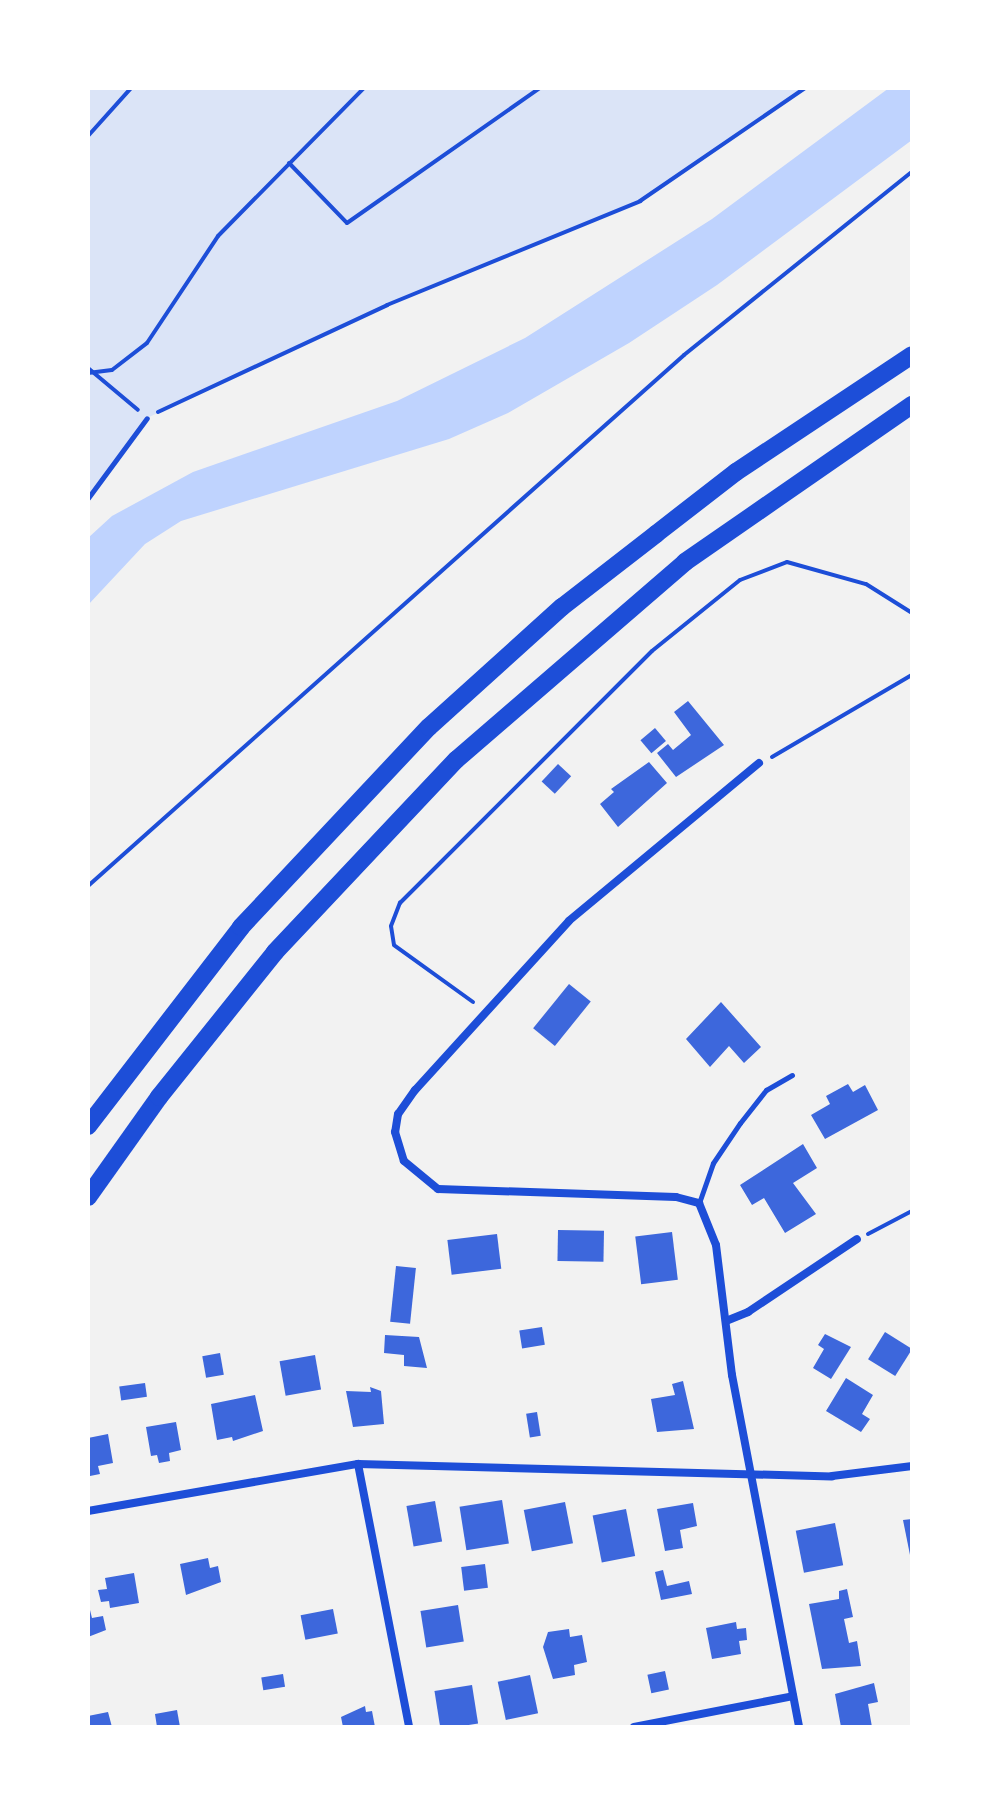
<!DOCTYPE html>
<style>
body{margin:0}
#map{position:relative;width:1000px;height:1815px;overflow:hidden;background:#f2f2f2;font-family:"Nunito Sans",sans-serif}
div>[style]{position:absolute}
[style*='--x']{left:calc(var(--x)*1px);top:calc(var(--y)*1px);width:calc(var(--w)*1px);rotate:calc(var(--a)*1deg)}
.green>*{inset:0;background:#dbe4f7}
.water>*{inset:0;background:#bfd3fe}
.building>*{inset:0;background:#3d67dc;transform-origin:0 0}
.path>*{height:4px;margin:-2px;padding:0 2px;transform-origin:2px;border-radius:2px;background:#1d4ed8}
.service>*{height:5px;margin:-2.5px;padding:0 2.5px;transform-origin:2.5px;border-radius:2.5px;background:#1d4ed8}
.minor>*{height:8px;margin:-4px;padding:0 4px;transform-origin:4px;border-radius:4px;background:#1d4ed8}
.primary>*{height:18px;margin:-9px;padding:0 9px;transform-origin:9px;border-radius:9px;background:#1d4ed8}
span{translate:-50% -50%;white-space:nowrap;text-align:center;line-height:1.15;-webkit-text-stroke:8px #fff;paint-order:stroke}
.frame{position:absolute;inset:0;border:90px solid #fff;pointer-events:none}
</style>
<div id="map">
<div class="green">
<i style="clip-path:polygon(88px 88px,805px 88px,640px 201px,387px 305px,147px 418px,88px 498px)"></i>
</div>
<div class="water">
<i style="clip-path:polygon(889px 88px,912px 88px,912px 140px,717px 285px,629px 343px,508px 413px,449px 439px,181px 521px,145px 544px,88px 605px,88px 538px,112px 516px,193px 472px,397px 401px,525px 338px,712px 219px)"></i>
</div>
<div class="building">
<i style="clip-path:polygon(688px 701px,724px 745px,676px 777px,657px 753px,668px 744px,673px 750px,691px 735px,674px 712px)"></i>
<i style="left:655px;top:728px;width:17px;height:19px;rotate:50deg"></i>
<i style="clip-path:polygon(649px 762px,667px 783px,618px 827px,600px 804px,614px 792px,611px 789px)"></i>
<i style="left:558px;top:764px;width:18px;height:24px;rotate:43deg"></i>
<i style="left:569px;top:984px;width:28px;height:57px;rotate:39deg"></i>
<i style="clip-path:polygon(721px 1002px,761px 1047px,744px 1063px,729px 1046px,710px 1067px,686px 1039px)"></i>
<i style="clip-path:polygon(848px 1084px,853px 1092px,865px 1085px,878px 1110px,825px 1139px,811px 1115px,830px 1104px,826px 1096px)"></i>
<i style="clip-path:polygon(803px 1144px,817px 1168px,793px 1183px,816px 1214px,785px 1233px,764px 1198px,752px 1205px,740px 1185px)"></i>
<i style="left:558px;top:1230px;width:46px;height:31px;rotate:1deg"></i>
<i style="left:672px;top:1232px;width:48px;height:37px;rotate:83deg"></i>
<i style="left:497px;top:1234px;width:35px;height:50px;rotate:83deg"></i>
<i style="left:396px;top:1266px;width:20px;height:56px;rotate:6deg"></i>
<i style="left:542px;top:1327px;width:18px;height:23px;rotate:81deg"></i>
<i style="left:885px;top:1332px;width:32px;height:32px;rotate:32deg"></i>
<i style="clip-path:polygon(825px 1334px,851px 1347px,831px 1379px,813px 1368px,824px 1349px,818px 1345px)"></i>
<i style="clip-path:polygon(385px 1335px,419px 1337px,427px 1368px,404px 1366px,404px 1355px,384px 1353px)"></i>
<i style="left:220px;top:1353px;width:22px;height:18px;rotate:80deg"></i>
<i style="left:315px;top:1355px;width:35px;height:36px;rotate:80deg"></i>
<i style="clip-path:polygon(846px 1378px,873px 1395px,862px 1414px,870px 1419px,861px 1432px,826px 1411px)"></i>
<i style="clip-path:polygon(683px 1381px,694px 1429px,657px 1432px,651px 1399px,675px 1395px,672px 1384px)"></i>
<i style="left:145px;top:1383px;width:14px;height:26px;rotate:82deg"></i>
<i style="clip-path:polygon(370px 1387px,381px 1391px,384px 1424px,353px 1427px,346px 1391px,371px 1392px)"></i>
<i style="clip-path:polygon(255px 1395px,263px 1431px,233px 1441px,232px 1437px,217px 1440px,211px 1404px)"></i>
<i style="left:537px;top:1412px;width:24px;height:11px;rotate:81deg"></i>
<i style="clip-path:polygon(176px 1422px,181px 1450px,169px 1453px,170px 1461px,159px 1463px,157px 1455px,151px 1456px,146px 1427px)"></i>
<i style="clip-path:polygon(108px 1434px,113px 1463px,98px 1466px,100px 1474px,90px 1476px,88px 1438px)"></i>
<i style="left:502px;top:1500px;width:44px;height:43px;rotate:81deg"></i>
<i style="left:435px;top:1501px;width:41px;height:29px;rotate:80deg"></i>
<i style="left:565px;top:1502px;width:42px;height:42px;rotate:79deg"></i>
<i style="clip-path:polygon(693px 1503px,697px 1526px,680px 1530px,683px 1548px,665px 1551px,657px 1509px)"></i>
<i style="left:626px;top:1509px;width:48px;height:34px;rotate:79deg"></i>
<i style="clip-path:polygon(912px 1519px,912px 1560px,911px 1560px,903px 1520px)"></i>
<i style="left:835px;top:1523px;width:43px;height:40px;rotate:79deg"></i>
<i style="clip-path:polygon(208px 1558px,210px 1568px,218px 1566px,221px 1582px,186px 1595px,180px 1564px)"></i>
<i style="left:485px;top:1564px;width:24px;height:24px;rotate:83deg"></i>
<i style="clip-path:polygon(663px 1570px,667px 1586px,689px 1581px,692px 1594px,661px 1600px,655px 1572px)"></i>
<i style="clip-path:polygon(134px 1573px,139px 1603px,110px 1608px,109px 1601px,101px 1602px,98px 1590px,107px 1589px,105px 1578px)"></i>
<i style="clip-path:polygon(847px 1589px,853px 1617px,844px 1619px,849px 1643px,857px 1641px,861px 1666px,822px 1669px,809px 1604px,839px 1599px,839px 1591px)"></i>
<i style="clip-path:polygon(88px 1602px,92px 1618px,103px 1616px,106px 1630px,88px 1637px)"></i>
<i style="left:458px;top:1605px;width:37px;height:38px;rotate:81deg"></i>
<i style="left:333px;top:1609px;width:25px;height:33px;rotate:79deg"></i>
<i style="clip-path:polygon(736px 1622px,737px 1629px,746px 1628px,747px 1640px,739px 1641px,741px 1654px,712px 1659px,706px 1628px)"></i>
<i style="clip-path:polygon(569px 1629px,570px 1637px,582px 1635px,587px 1662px,574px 1665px,575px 1675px,553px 1679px,543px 1647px,548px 1632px)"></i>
<i style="left:665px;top:1671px;width:19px;height:18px;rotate:78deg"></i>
<i style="left:283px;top:1674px;width:13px;height:22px;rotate:81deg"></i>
<i style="left:530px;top:1675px;width:39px;height:33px;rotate:78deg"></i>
<i style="clip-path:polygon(874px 1683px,878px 1702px,868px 1704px,872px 1727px,841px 1727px,835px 1694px)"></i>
<i style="left:472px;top:1685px;width:39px;height:38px;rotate:81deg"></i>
<i style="clip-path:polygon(365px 1706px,366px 1712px,372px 1711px,375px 1727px,343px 1727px,341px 1717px)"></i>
<i style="clip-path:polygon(177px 1710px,180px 1727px,157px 1727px,155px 1714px)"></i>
<i style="clip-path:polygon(108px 1712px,112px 1727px,90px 1727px,88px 1716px)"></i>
</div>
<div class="path">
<i style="--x:88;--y:136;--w:64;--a:-48.1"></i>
<i style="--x:289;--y:163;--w:83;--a:46"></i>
<i style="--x:347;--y:223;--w:236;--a:-35"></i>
<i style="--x:88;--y:368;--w:65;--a:40"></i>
<i style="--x:88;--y:373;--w:24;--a:-7"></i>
<i style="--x:112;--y:370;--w:44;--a:-37.6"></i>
<i style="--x:147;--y:343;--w:128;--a:-56.4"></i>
<i style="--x:218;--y:236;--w:208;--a:-45.4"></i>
<i style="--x:158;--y:412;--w:253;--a:-25"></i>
<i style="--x:387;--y:305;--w:274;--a:-22.3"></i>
<i style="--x:640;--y:201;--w:200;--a:-34.4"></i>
<i style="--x:772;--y:757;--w:162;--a:-30.4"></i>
<i style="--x:88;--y:886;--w:798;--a:-41.7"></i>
<i style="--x:684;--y:355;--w:292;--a:-38.8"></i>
<i style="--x:473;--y:1002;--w:97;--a:-144.2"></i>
<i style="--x:394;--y:945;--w:19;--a:-99"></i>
<i style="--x:391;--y:926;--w:25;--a:-69"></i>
<i style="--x:400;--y:903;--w:356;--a:-45"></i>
<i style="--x:652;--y:651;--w:113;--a:-38.9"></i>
<i style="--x:740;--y:580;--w:50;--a:-21"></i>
<i style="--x:787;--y:562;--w:82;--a:15.6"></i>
<i style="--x:866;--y:584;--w:54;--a:32.2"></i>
<i style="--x:868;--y:1234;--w:50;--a:-27.6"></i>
</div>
<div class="service">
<i style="--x:88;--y:498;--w:99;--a:-53.6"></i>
<i style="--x:699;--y:1203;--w:42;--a:-70.7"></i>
<i style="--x:713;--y:1163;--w:48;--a:-56"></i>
<i style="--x:740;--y:1123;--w:42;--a:-51.8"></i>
<i style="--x:766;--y:1090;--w:30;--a:-30"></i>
</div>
<div class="minor">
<i style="--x:759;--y:763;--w:247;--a:140.3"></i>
<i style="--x:569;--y:921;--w:229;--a:132.3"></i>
<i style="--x:415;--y:1090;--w:29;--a:125"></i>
<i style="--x:398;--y:1114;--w:18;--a:99"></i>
<i style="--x:395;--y:1132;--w:30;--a:73"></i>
<i style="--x:404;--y:1161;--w:44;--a:39.5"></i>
<i style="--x:438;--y:1189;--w:238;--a:1.9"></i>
<i style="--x:676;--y:1197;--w:24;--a:15"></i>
<i style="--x:699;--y:1203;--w:45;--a:68"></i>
<i style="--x:716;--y:1245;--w:131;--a:83"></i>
<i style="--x:732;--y:1375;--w:358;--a:79.2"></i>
<i style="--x:726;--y:1321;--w:24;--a:-22"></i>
<i style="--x:748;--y:1312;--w:131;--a:-33.8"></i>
<i style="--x:358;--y:1464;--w:268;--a:79"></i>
<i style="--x:88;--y:1511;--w:274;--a:-9.9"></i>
<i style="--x:358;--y:1464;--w:474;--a:1.5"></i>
<i style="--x:832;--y:1476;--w:81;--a:-7.1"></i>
<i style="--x:634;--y:1727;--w:162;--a:-11"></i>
</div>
<div class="primary">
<i style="--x:88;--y:1126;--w:251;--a:-52.4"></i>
<i style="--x:241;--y:927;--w:274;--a:-46.8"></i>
<i style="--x:429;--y:727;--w:179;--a:-42.1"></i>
<i style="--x:562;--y:607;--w:119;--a:-37.8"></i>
<i style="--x:656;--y:534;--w:101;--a:-37.8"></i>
<i style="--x:736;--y:472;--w:211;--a:-33.6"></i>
<i style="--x:88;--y:1197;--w:123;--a:-54.6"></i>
<i style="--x:159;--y:1097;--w:186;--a:-51.3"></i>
<i style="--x:275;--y:952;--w:264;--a:-46.7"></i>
<i style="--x:456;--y:760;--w:303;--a:-40.8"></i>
<i style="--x:685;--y:562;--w:276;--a:-34.7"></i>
</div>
<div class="frame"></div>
</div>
